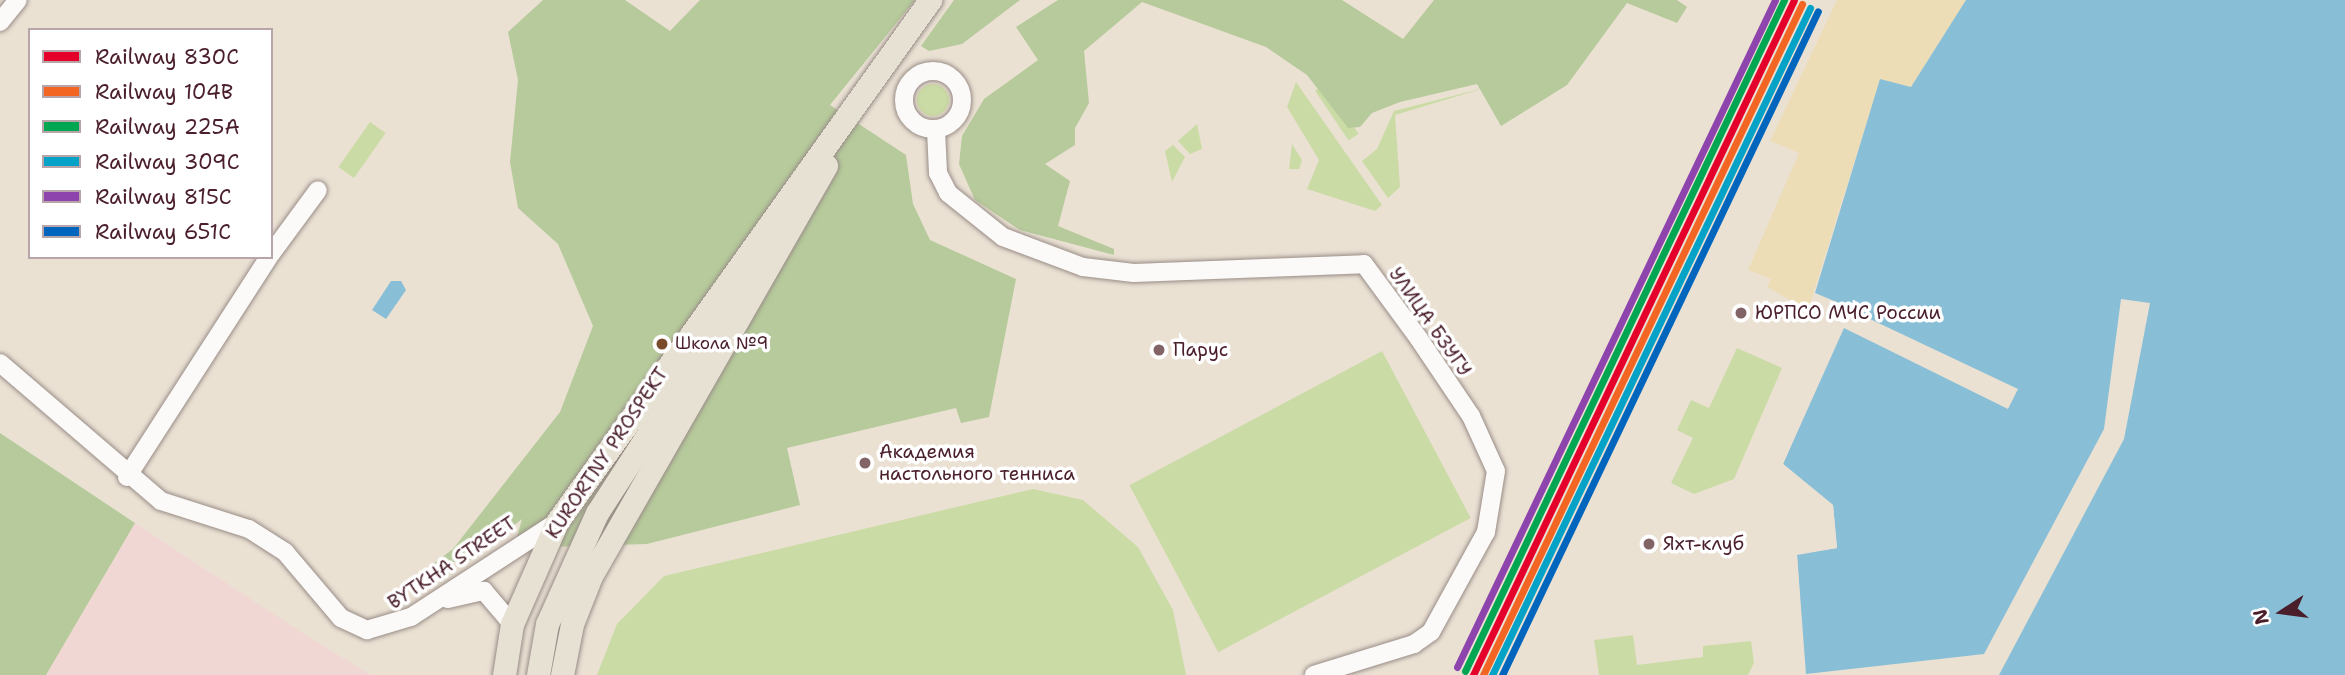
<!DOCTYPE html>
<meta charset="utf-8">
<style>
body{margin:0}
#map{position:relative;width:2345px;height:675px;overflow:hidden;background:#eae1d3;font-family:"Shantell Sans",sans-serif}
div>[style]{position:absolute}
[style*='--x']{left:calc(var(--x)*1px);top:calc(var(--y)*1px);width:calc(var(--w)*1px);rotate:calc(var(--a)*1deg)}
.built>*{inset:0;background:#f1d7d3}
.green>*{inset:0;background:#cbdba5;transform-origin:0 0}
.round{border-radius:50%}
.forest>*{inset:0;background:#b6ca9b}
.sand>*{inset:0;background:#ecddb6}
.water>*{inset:0;background:#88bfd7}
.pier>*{inset:0;background:#eae1d3}
.roads{filter:drop-shadow(0 0 2px #998d88) drop-shadow(0 0 2px #998d88)}
.minor>*{height:18px;margin:-9px;padding:0 9px;transform-origin:9px;border-radius:9px;background:#fcfaf8}
.minor>.ring{margin:-9px;padding:0;box-sizing:content-box;background:none;border:18px solid #fcfaf8;border-radius:50%}
.major>*{height:23px;margin:-11.5px;padding:0 11.5px;transform-origin:11.5px;border-radius:11.5px;background:#e7e1d4}
.rail-1>*{height:7px;margin:-3.5px;padding:0 3.5px;transform-origin:3.5px;border-radius:3.5px;background:#e4002b}
.rail-2>*{height:7px;margin:-3.5px;padding:0 3.5px;transform-origin:3.5px;border-radius:3.5px;background:#f26522}
.rail-3>*{height:7px;margin:-3.5px;padding:0 3.5px;transform-origin:3.5px;border-radius:3.5px;background:#00a651}
.rail-4>*{height:7px;margin:-3.5px;padding:0 3.5px;transform-origin:3.5px;border-radius:3.5px;background:#04a2c6}
.rail-5>*{height:7px;margin:-3.5px;padding:0 3.5px;transform-origin:3.5px;border-radius:3.5px;background:#8e44ad}
.rail-6>*{height:7px;margin:-3.5px;padding:0 3.5px;transform-origin:3.5px;border-radius:3.5px;background:#0065bd}
.dots>*{width:19px;height:19px;translate:-50% -50%;box-sizing:border-box;border:4px solid #fff;border-radius:50%}
span{translate:-50% -50%;white-space:nowrap;text-align:center;line-height:1.15;-webkit-text-stroke:7px #fff;paint-order:stroke}
.bus-label{font-size:17px;color:#4a1f2b}
.left{translate:0 -50%;text-align:left}
.poi-label{font-size:19px;color:#4a1f2b}
.street-label{font-size:19px;color:#4a1f2b}
.legend{position:absolute;left:28px;top:28px;width:245px;height:231px;box-sizing:border-box;background:#fff;border:2px solid #b7a5aa;margin:0;padding:9px 12px;list-style:none;font-size:21px;color:#4a1f2b}
.legend li{display:flex;align-items:center;gap:14px;height:35px}
.legend b{width:35px;border:2px solid #b7a5aa}
.north{position:absolute;left:2247px;top:577px;width:70px;height:70px;-webkit-text-stroke:5px #fff;paint-order:stroke;rotate:257deg;font-size:19px;font-weight:700;line-height:28px;text-align:center;color:#4a1f2b}
.north::after{content:'';display:block;margin:auto;width:24px;height:32px;background:#4a1f2b;clip-path:polygon(50% 0,100% 100%,50% 72%,0 100%)}
</style>
<div id="map">
<div class="built">
<i style="clip-path:polygon(135px 523px,307px 636px,371px 675px,46px 675px)"></i>
</div>
<div class="green">
<i style="clip-path:polygon(1296px 82px,1382px 205px,1375px 211px,1307px 189px,1319px 160px,1287px 107px)"></i>
<i style="left:1325px;top:84px;width:60px;height:12px;rotate:56deg"></i>
<i class="round" style="left:917px;top:84px;width:32px;height:32px"></i>
<i style="clip-path:polygon(1488px 87px,1395px 115px,1400px 187px,1388px 198px,1362px 161px,1377px 149px,1394px 111px)"></i>
<i style="left:370px;top:122px;width:19px;height:55px;rotate:35deg"></i>
<i style="clip-path:polygon(1197px 124px,1202px 149px,1190px 154px,1178px 141px)"></i>
<i style="clip-path:polygon(1292px 144px,1302px 160px,1299px 169px,1289px 169px)"></i>
<i style="clip-path:polygon(1173px 145px,1185px 157px,1172px 182px,1165px 151px)"></i>
<i style="clip-path:polygon(1737px 348px,1782px 368px,1734px 479px,1694px 494px,1671px 483px,1693px 438px,1677px 430px,1691px 400px,1709px 408px)"></i>
<i style="left:1382px;top:351px;width:189px;height:286px;rotate:62deg"></i>
<i style="clip-path:polygon(1033px 489px,1083px 500px,1138px 547px,1173px 610px,1186px 675px,597px 675px,617px 624px,664px 576px)"></i>
<i style="clip-path:polygon(1633px 635px,1637px 665px,1703px 657px,1703px 646px,1751px 641px,1754px 663px,1748px 675px,1599px 675px,1594px 640px)"></i>
</div>
<div class="forest">
<i style="clip-path:polygon(543px 0,625px 0,670px 31px,700px 0,915px 0,830px 105px,906px 155px,913px 204px,930px 240px,1016px 279px,989px 417px,961px 423px,956px 408px,787px 448px,800px 505px,647px 544px,514px 548px,522px 519px,470px 560px,433px 564px,453px 549px,560px 412px,593px 326px,558px 244px,518px 208px,510px 162px,518px 80px,508px 32px)"></i>
<i style="clip-path:polygon(954px 0,1020px 0,962px 44px,929px 51px,921px 46px)"></i>
<i style="clip-path:polygon(1058px 0,1342px 0,1403px 39px,1434px 0,1677px 0,1687px 7px,1677px 23px,1627px 3px,1567px 85px,1501px 126px,1477px 84px,1400px 102px,1372px 113px,1360px 127px,1348px 128px,1307px 75px,1266px 47px,1142px 2px,1084px 51px,1089px 103px,1075px 128px,1075px 145px,1045px 164px,1070px 181px,1058px 226px,1114px 249px,1114px 255px,1020px 230px,975px 200px,959px 164px,962px 136px,984px 99px,1038px 60px,1016px 27px)"></i>
<i style="clip-path:polygon(0 433px,135px 523px,46px 675px,0 675px)"></i>
</div>
<div class="sand">
<i style="clip-path:polygon(1837px 0,1966px 0,1911px 87px,1880px 80px,1808px 310px,1767px 287px,1771px 279px,1748px 270px,1799px 153px,1770px 141px)"></i>
</div>
<div class="water">
<i style="clip-path:polygon(1966px 0,2345px 0,2345px 675px,1805px 675px,1797px 554px,1837px 548px,1833px 505px,1783px 464px,1851px 308px,1815px 293px,1880px 79px,1911px 87px)"></i>
<i style="clip-path:polygon(391px 281px,401px 281px,406px 290px,386px 319px,372px 310px)"></i>
</div>
<div class="pier">
<i style="clip-path:polygon(1815px 293px,2018px 389px,2008px 409px,1844px 328px,1783px 464px,1833px 505px,1837px 548px,1797px 555px,1806px 674px,1984px 654px,2104px 429px,2121px 299px,2150px 303px,2124px 439px,1999px 675px,1802px 675px,1793px 554px,1833px 545px,1830px 507px,1779px 464px,1847px 310px)"></i>
</div>
<div class="roads">
<div class="minor">
<i style="--x:0;--y:22;--w:28;--a:-51"></i>
<i class="ring" style="left:904px;top:71px;width:40px;height:40px"></i>
<i style="--x:936;--y:129;--w:44;--a:87.4"></i>
<i style="--x:938;--y:173;--w:22;--a:63"></i>
<i style="--x:948;--y:193;--w:70;--a:38.7"></i>
<i style="--x:1003;--y:237;--w:85;--a:20.6"></i>
<i style="--x:1083;--y:267;--w:51;--a:6.7"></i>
<i style="--x:1134;--y:273;--w:230;--a:-2.2"></i>
<i style="--x:1364;--y:264;--w:93;--a:53.7"></i>
<i style="--x:1419;--y:339;--w:93;--a:56"></i>
<i style="--x:1471;--y:416;--w:60;--a:65.6"></i>
<i style="--x:1496;--y:471;--w:62;--a:99.3"></i>
<i style="--x:1486;--y:532;--w:114;--a:118.8"></i>
<i style="--x:1431;--y:632;--w:21;--a:145"></i>
<i style="--x:1414;--y:644;--w:105;--a:162.8"></i>
<i style="--x:271;--y:254;--w:79;--a:-53.7"></i>
<i style="--x:0;--y:363;--w:212;--a:40.6"></i>
<i style="--x:161;--y:501;--w:92;--a:17.7"></i>
<i style="--x:249;--y:529;--w:43;--a:32.6"></i>
<i style="--x:285;--y:552;--w:87;--a:49.7"></i>
<i style="--x:341;--y:618;--w:29;--a:25"></i>
<i style="--x:367;--y:630;--w:46;--a:-16.5"></i>
<i style="--x:411;--y:617;--w:174;--a:-33.1"></i>
<i style="--x:127;--y:477;--w:262;--a:-57.2"></i>
<i style="--x:448;--y:599;--w:37;--a:-13"></i>
<i style="--x:484;--y:591;--w:43;--a:49.7"></i>
</div>
<div class="major">
<i style="--x:504;--y:675;--w:52;--a:-81.1"></i>
<i style="--x:512;--y:624;--w:111;--a:-66.2"></i>
<i style="--x:557;--y:522;--w:642;--a:-54.45"></i>
<i style="--x:538;--y:675;--w:52;--a:-80"></i>
<i style="--x:547;--y:624;--w:122;--a:-65.8"></i>
<i style="--x:597;--y:513;--w:315;--a:-57.1"></i>
<i style="--x:562;--y:675;--w:52;--a:-78.9"></i>
<i style="--x:572;--y:624;--w:52;--a:-68.4"></i>
<i style="--x:591;--y:576;--w:473;--a:-60.2"></i>
</div>
</div>
<div class="rail-1">
<i style="--x:1473;--y:675;--w:747;--a:-64.57"></i>
</div>
<div class="rail-2">
<i style="--x:1483;--y:675;--w:743;--a:-64.57"></i>
</div>
<div class="rail-3">
<i style="--x:1465;--y:671;--w:743;--a:-64.57"></i>
</div>
<div class="rail-4">
<i style="--x:1492;--y:675;--w:739;--a:-64.51"></i>
</div>
<div class="rail-5">
<i style="--x:1457;--y:667;--w:739;--a:-64.51"></i>
</div>
<div class="rail-6">
<i style="--x:1502;--y:675;--w:735;--a:-64.55"></i>
</div>
<div class="dots">
<i style="left:1741px;top:313px;background:#826366"></i>
<i style="left:662px;top:344px;background:#7a4b2a"></i>
<i style="left:1159px;top:350px;background:#826366"></i>
<i style="left:865px;top:463px;background:#826366"></i>
<i style="left:1649px;top:544px;background:#826366"></i>
</div>
<div class="bus-label">
<span class="left" style="left:675px;top:344px">Школа №9</span>
</div>
<div class="poi-label">
<span class="left" style="left:1755px;top:313px">ЮРПСО МЧС России</span>
<span class="left" style="left:1173px;top:350px">Парус</span>
<span class="left" style="left:879px;top:463px">Академия<br>настольного тенниса</span>
<span class="left" style="left:1663px;top:544px">Яхт-клуб</span>
</div>
<div class="street-label">
<span style="left:1430px;top:322px;rotate:55deg">УЛИЦА БЗУГУ</span>
<span style="left:607px;top:453px;rotate:-56deg">KURORTNY PROSPEKT</span>
<span style="left:452px;top:563px;rotate:-34deg">BYTKHA STREET</span>
</div>
<ul class="legend">
<li><b style="height:9px;background:#e4002b"></b>Railway 830С</li>
<li><b style="height:9px;background:#f26522"></b>Railway 104В</li>
<li><b style="height:9px;background:#00a651"></b>Railway 225А</li>
<li><b style="height:9px;background:#04a2c6"></b>Railway 309С</li>
<li><b style="height:9px;background:#8e44ad"></b>Railway 815С</li>
<li><b style="height:9px;background:#0065bd"></b>Railway 651С</li>
</ul>
<div class="north">N</div>
</div>
